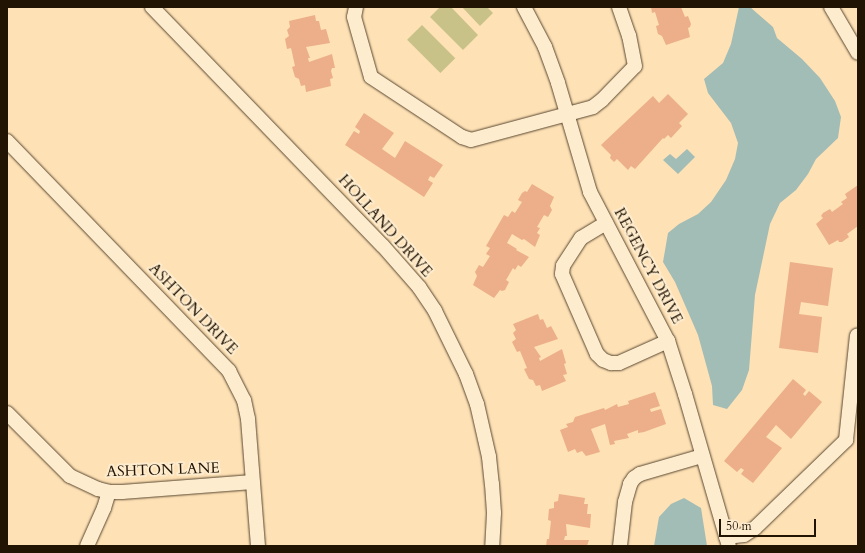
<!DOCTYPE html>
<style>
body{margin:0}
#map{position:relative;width:865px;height:553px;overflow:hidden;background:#fee1b5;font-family:Cardo,serif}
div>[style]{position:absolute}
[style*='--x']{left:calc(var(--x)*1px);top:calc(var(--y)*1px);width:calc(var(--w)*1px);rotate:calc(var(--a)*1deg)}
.green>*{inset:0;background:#c8c188;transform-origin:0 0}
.water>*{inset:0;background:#a2bcb6}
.building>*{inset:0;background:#ecaf89}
.roads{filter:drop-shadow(0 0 1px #584730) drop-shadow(0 0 1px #584730)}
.minor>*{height:14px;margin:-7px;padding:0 7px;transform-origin:7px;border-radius:7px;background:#feeccf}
span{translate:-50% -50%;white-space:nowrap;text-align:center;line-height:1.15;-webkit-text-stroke:4px #feeccf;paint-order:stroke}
.street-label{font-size:15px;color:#211403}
.frame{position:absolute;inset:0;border:8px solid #211403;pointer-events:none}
.scale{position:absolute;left:719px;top:519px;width:97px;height:18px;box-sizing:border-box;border:2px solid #211403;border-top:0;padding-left:5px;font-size:12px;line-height:14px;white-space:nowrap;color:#211403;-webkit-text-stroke:3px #feeccf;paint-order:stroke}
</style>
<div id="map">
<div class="green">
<i style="clip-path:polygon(440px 7px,451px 7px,478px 35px,463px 50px,430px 17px)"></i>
<i style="clip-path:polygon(462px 7px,487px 7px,493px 13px,480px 26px)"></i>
<i style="left:422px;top:25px;width:47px;height:21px;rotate:45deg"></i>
</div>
<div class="water">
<i style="clip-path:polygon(739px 7px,750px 7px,773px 27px,777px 38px,802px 59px,820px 78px,835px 101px,841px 117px,838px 138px,816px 159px,808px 174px,796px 190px,780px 203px,770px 224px,755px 295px,749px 370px,742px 390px,727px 409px,713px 405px,712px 386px,698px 335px,675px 282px,663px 262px,668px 233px,679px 224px,698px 214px,711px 202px,726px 180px,735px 159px,738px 143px,731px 123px,708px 93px,704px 79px,723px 63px,731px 44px)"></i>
<i style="clip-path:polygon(687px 149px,695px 157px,678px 174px,663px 160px,670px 154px,676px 159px)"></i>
<i style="clip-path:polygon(684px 498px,701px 508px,707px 546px,654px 546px,659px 517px,671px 504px)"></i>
</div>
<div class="building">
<i style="clip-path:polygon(651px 7px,681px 7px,685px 17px,688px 16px,691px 24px,690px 27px,688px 28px,690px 37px,666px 45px,662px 36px,658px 34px,656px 26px,659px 25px,655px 12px,652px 13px)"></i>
<i style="clip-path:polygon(315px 15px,316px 21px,319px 21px,321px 30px,326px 29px,330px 43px,306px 47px,310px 58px,308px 58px,309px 62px,332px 54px,335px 68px,332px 68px,331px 71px,333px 78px,330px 79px,331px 86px,306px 92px,305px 85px,301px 86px,299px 79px,295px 77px,292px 67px,295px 66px,291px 48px,287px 49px,285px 39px,289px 36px,287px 30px,290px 27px,289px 21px)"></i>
<i style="clip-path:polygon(668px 94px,688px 114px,679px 123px,682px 126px,671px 138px,668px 135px,664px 139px,663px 138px,635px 169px,631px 166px,628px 170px,617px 159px,614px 162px,610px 158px,611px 155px,601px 145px,653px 96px,659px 103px)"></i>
<i style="clip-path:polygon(364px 113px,394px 133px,382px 149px,395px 158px,405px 141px,443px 165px,434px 178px,430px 176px,428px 180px,433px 183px,424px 197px,345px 145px,354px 131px,359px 134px,360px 131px,355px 127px)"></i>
<i style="clip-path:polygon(532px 184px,554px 197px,550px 206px,552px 210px,548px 217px,544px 215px,537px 227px,540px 228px,537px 233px,540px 235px,535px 247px,524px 239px,522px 240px,512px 234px,507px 243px,517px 249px,516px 250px,529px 257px,521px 267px,518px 265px,515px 270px,513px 268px,506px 280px,509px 282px,505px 290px,502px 291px,500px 290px,494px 298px,473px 285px,477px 276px,475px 272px,479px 265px,483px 267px,490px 256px,486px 254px,490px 248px,486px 246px,504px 215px,508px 217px,512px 211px,515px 213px,522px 202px,518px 200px,522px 193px,525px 191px,527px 192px)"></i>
<i style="clip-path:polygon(858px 185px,858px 226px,847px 234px,849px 237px,842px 242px,839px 242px,838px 240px,829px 245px,816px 224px,823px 218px,821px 216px,823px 213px,830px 209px,832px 212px,843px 204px,841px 202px,847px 198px,845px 194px)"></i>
<i style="clip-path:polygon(790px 262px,833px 268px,828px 306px,801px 302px,799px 314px,822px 317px,818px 353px,779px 348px)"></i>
<i style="clip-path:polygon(538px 314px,540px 320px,543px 319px,547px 328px,551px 326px,558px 339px,534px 347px,541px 357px,539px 358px,540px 361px,562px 349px,566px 363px,564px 364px,567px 374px,563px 375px,566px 381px,542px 391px,540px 385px,536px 386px,533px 380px,529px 379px,524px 369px,527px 368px,520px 351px,517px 352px,512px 342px,516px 339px,513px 333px,516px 330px,513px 324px)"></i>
<i style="clip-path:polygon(793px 379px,806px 390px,803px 394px,805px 396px,809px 391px,822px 402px,791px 439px,776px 425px,766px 437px,782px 448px,753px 483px,741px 474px,744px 470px,741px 468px,737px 472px,724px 461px)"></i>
<i style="clip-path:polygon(655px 392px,660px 406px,650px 409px,651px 412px,661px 409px,666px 424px,644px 432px,638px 433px,638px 430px,627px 434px,629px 438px,614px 441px,615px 444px,610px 445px,605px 424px,591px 429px,600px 452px,586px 456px,582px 451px,577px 453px,575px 449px,568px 452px,560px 430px,568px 427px,566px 424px,573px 422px,575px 417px,604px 408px,605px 410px,617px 404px,618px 407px,629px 404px,628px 401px)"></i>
<i style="clip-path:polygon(559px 494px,585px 498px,584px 504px,588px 504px,587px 514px,591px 514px,590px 528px,566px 524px,567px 536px,565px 536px,564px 540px,589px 540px,587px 546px,546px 546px,547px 539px,549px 539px,551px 521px,548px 520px,549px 509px,554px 508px,554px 502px,558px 501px)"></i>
</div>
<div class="roads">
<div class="minor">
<i style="--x:152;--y:7;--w:332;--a:46"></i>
<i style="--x:383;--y:246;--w:55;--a:48.7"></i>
<i style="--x:419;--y:287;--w:29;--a:56"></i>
<i style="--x:435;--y:311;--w:70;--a:63.8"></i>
<i style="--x:466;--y:374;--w:32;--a:70"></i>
<i style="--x:477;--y:404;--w:54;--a:77.2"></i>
<i style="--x:489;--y:457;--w:27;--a:84"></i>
<i style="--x:492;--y:484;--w:29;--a:86"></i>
<i style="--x:494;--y:513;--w:33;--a:93"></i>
<i style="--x:356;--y:7;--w:10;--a:101"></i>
<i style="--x:354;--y:17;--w:62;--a:74.2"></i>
<i style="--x:371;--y:77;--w:109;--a:33.4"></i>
<i style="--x:462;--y:137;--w:9;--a:18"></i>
<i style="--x:471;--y:140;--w:126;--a:-15.1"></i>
<i style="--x:593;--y:107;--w:11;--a:-38"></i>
<i style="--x:602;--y:100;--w:47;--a:-45.9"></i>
<i style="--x:635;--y:66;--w:31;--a:-101"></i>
<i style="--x:629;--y:36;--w:31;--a:-109"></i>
<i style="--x:524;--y:7;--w:45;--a:62.3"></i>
<i style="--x:545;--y:47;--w:38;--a:70"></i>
<i style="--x:558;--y:83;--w:114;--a:73.6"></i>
<i style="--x:590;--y:192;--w:168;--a:62.4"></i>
<i style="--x:668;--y:341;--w:56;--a:72.2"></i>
<i style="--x:685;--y:394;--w:158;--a:73.9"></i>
<i style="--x:831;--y:7;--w:53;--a:59.6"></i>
<i style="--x:7;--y:141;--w:320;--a:46"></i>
<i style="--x:229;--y:371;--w:33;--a:63"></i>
<i style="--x:244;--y:400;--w:19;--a:78"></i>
<i style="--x:248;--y:419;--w:127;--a:85.5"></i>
<i style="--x:606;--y:223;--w:29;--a:149"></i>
<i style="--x:581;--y:238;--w:33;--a:123"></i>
<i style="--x:563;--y:266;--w:8;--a:97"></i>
<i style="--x:562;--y:274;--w:87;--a:66.4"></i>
<i style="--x:597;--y:354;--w:8;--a:45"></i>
<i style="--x:603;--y:360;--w:9;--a:21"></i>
<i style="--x:611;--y:363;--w:8;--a:0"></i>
<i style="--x:619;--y:363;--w:54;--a:-24.2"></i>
<i style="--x:7;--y:413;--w:89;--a:45"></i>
<i style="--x:70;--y:476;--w:31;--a:25"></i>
<i style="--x:98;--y:489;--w:11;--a:15"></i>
<i style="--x:109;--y:492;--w:13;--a:0"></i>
<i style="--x:122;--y:492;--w:131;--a:-4.4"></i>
<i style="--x:726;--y:537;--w:18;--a:-6"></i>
<i style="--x:744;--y:535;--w:13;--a:-32"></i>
<i style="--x:755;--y:528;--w:127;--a:-44"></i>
<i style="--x:846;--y:440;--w:105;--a:-84"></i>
<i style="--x:87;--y:546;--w:42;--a:-65.9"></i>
<i style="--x:104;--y:508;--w:17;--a:-73"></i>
<i style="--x:620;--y:546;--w:44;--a:-83.5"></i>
<i style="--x:625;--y:502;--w:19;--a:-74"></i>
<i style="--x:630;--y:484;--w:7;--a:-56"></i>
<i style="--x:634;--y:478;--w:7;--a:-34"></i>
<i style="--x:640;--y:474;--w:65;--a:-16.2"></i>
</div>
</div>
<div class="street-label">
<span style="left:385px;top:226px;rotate:48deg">HOLLAND DRIVE</span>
<span style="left:648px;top:266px;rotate:62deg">REGENCY DRIVE</span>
<span style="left:193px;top:309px;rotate:46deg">ASHTON DRIVE</span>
<span style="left:163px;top:470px;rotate:-2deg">ASHTON LANE</span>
</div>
<div class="frame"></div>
<div class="scale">50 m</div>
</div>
